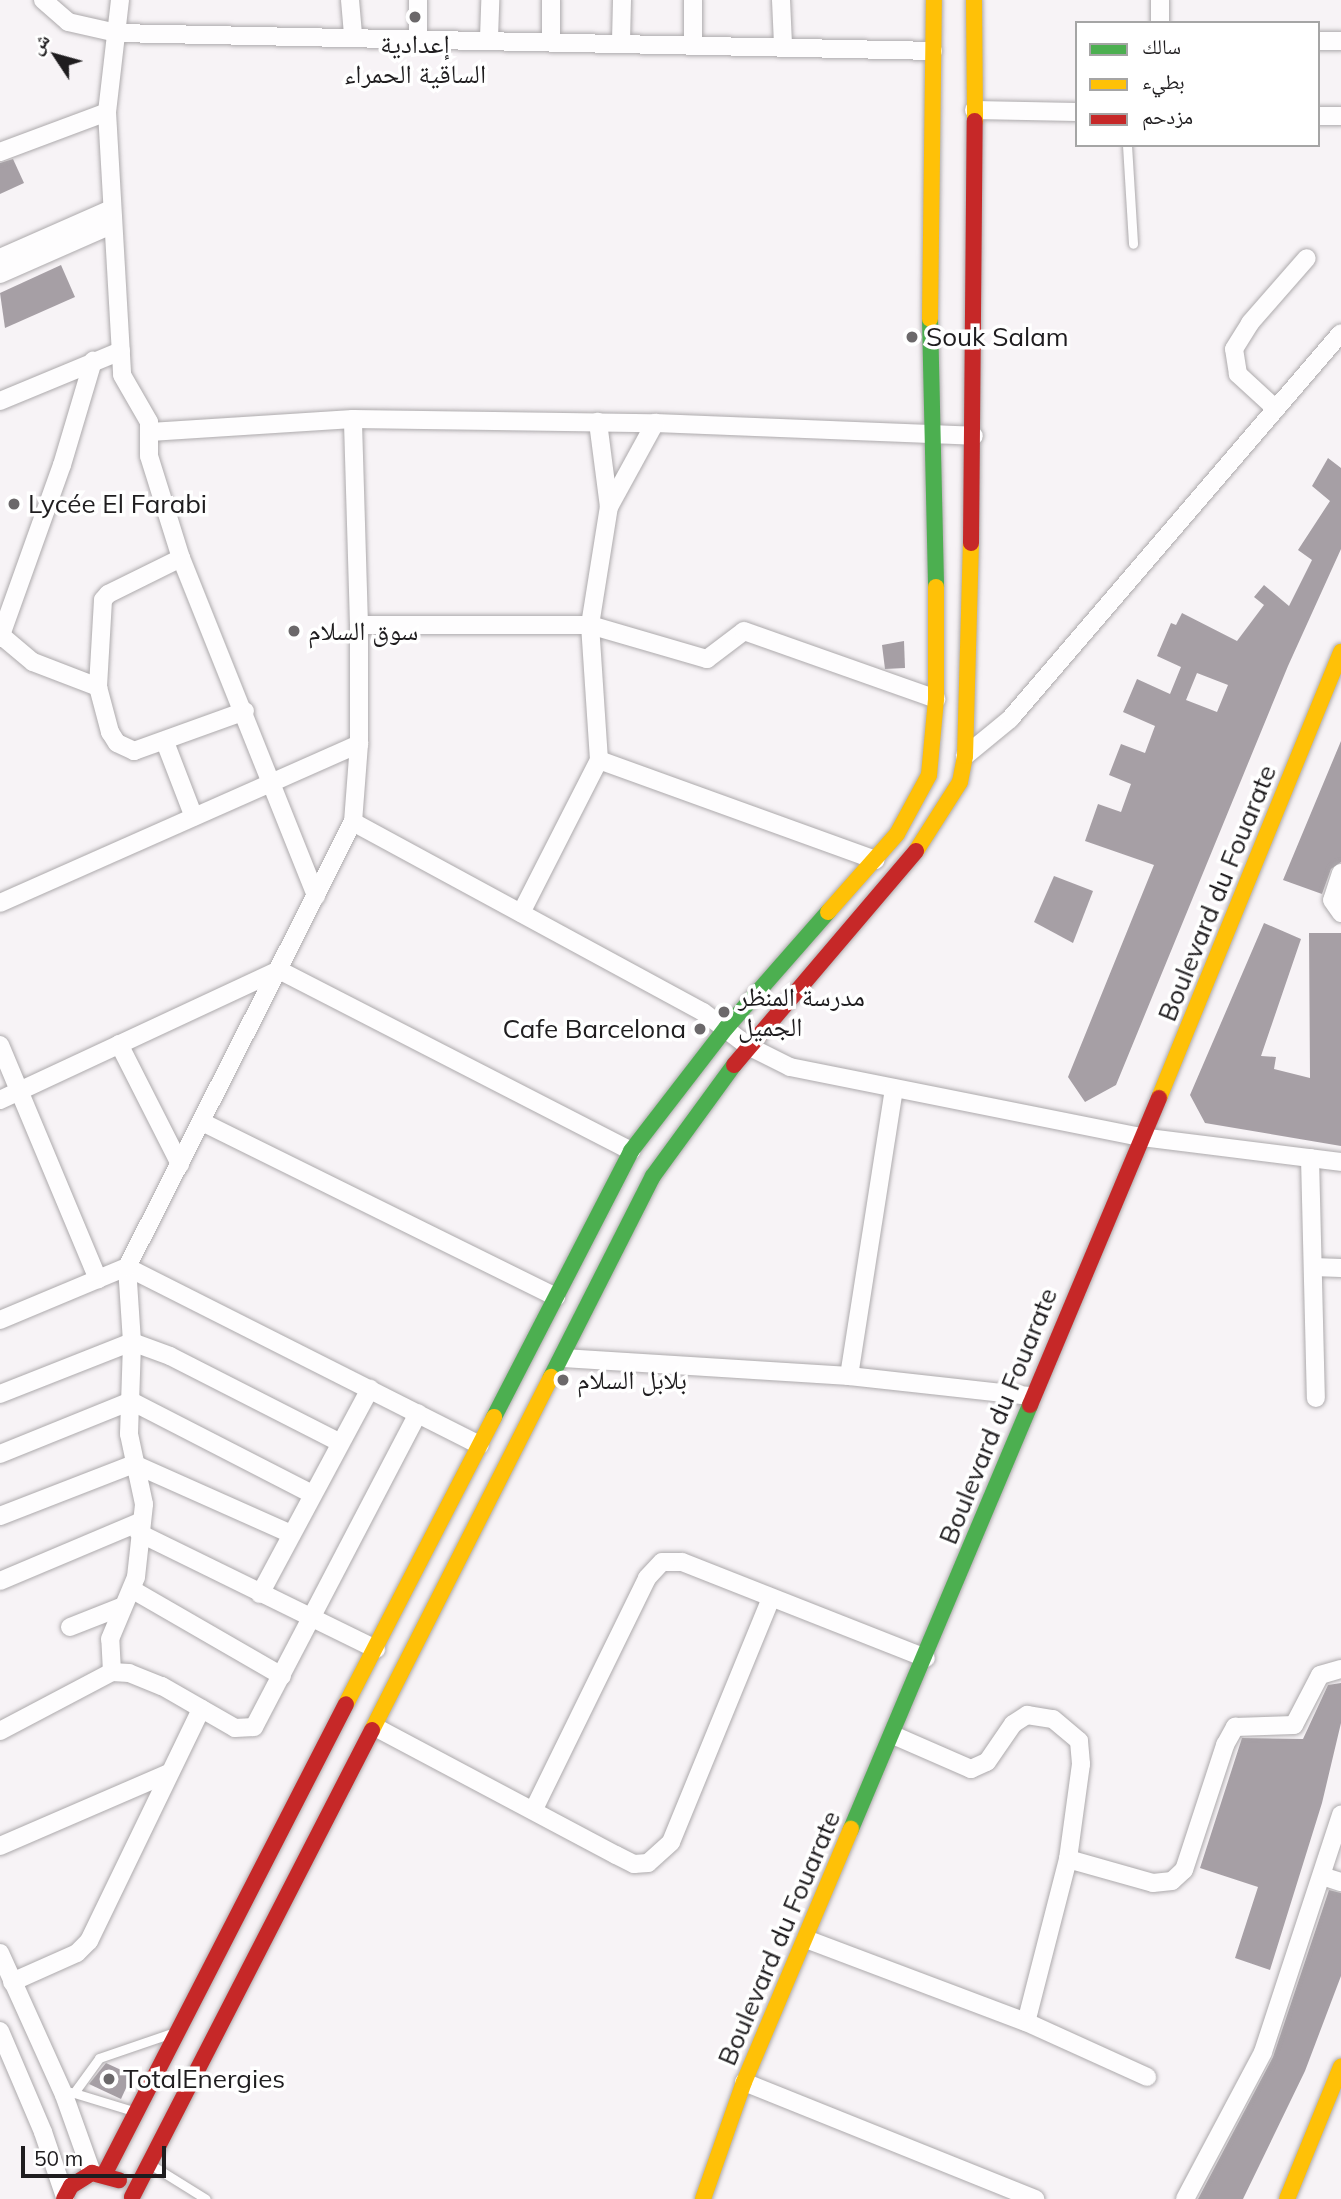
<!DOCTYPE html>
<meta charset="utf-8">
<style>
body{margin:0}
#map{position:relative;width:1341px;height:2199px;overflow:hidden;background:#f7f3f6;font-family:Mulish,"Noto Naskh Arabic",sans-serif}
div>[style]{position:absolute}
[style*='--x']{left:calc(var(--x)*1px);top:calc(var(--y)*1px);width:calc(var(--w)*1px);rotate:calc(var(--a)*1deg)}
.building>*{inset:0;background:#a69fa5}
.roads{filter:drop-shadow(0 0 2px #adaaac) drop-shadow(0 0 2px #adaaac)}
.lane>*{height:9px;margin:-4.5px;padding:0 4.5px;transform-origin:4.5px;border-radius:4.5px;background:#fefdfe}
.street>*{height:18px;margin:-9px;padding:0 9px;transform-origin:9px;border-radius:9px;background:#fefdfe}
.fast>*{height:16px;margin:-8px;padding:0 8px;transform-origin:8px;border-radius:8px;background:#4caf50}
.slow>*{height:16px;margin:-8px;padding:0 8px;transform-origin:8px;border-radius:8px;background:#ffc107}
.jam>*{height:16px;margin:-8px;padding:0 8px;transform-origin:8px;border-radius:8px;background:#c62828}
.dots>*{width:19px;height:19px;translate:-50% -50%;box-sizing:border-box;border:4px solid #fff;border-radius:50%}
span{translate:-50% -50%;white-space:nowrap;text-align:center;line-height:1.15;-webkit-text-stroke:7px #fff;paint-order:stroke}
.poi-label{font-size:26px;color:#1f1d1f}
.left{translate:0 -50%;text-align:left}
.right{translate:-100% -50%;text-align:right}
.street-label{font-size:26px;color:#1f1d1f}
.legend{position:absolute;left:1075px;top:21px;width:245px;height:126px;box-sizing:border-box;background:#fff;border:2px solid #a5a5a5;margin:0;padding:9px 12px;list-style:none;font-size:21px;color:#1f1d1f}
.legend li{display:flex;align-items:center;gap:14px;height:35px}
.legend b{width:35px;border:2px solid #a5a5a5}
.north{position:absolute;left:21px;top:21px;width:70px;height:70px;-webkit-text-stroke:5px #fff;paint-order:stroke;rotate:306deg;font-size:19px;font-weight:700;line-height:28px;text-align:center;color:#1f1d1f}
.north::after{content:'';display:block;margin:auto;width:24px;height:32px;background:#1f1d1f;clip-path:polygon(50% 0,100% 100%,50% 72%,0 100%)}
.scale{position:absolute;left:21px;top:2146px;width:145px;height:32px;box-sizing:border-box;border:4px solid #1f1d1f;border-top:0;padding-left:9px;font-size:21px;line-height:24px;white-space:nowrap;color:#1f1d1f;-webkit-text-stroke:5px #fff;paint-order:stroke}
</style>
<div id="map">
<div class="building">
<i style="clip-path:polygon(13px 159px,24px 183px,0 194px,0 163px)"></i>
<i style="clip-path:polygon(61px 265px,75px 297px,5px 328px,0 293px)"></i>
<i style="clip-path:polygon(evenodd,1328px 458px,1341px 468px,1341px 549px,1288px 666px,1116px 1085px,1085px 1102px,1068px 1077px,1154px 865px,1085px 841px,1098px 804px,1121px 812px,1131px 784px,1109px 775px,1121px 744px,1145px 753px,1155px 726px,1123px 712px,1137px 679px,1170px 694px,1181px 667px,1157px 656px,1171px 623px,1176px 625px,1182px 613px,1237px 641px,1264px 605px,1254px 597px,1264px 585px,1289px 606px,1312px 560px,1298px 550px,1330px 501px,1312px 486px,1328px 458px,1197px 673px,1228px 685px,1217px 712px,1186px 700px,1197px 673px)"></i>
<i style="clip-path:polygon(904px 641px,905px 668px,885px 669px,882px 645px)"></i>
<i style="clip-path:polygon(1341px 741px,1341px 862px,1331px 869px,1322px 894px,1283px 880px)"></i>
<i style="clip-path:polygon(1054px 876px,1093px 891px,1073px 943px,1034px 922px)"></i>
<i style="clip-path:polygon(1264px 923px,1301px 939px,1261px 1056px,1276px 1057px,1274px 1069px,1310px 1078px,1309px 933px,1341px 933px,1341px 1146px,1205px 1123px,1190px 1095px)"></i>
<i style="clip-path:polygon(1341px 1683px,1341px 1723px,1322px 1803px,1270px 1970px,1235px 1958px,1258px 1887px,1200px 1868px,1242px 1738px,1303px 1739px,1328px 1685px)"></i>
<i style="clip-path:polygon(1329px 1890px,1341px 1893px,1341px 1976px,1305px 2071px,1243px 2199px,1198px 2199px,1273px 2057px)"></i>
<i style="clip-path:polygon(106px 2063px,132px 2075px,121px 2099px,89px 2084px)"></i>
</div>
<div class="roads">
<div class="lane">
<i style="--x:1127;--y:145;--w:99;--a:86.5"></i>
<i style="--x:76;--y:2090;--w:39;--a:-54"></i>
<i style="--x:99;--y:2058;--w:74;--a:-18.9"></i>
<i style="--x:71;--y:2092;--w:65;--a:17"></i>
<i style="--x:153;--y:2166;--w:62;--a:31.9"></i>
</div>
<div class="street">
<i style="--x:43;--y:0;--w:33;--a:41"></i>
<i style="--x:68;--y:22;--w:50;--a:12.7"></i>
<i style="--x:117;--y:33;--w:816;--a:1.26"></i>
<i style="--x:120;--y:0;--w:113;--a:96.6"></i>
<i style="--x:107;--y:112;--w:263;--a:86.7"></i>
<i style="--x:122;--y:375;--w:54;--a:60.1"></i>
<i style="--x:149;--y:422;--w:34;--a:90"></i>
<i style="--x:149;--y:456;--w:107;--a:72.6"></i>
<i style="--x:181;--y:558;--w:364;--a:68.2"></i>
<i style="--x:350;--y:0;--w:36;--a:85"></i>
<i style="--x:418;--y:0;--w:37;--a:90"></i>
<i style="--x:551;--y:0;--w:40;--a:90"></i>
<i style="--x:693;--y:0;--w:43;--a:90"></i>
<i style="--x:781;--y:0;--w:44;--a:87.4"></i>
<i style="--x:1160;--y:0;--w:23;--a:90"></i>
<i style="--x:489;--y:38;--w:38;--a:-88"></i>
<i style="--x:621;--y:41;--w:41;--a:-88.6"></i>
<i style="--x:1318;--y:41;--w:23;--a:0"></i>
<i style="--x:974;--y:110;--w:103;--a:1.1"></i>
<i style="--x:1318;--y:116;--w:23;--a:0"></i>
<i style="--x:0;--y:152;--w:114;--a:-20.5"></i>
<i style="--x:0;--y:258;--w:121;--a:-23.8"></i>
<i style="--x:0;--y:274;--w:121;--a:-23.8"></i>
<i style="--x:0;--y:401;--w:131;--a:-22.5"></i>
<i style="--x:1276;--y:409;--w:52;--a:-137.4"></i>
<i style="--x:1238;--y:374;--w:25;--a:-99"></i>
<i style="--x:1234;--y:349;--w:31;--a:-58"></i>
<i style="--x:1250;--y:323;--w:86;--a:-48.8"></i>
<i style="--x:150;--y:432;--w:203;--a:-3.7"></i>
<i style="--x:353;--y:419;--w:302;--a:0.8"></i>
<i style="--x:655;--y:423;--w:319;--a:2.3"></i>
<i style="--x:609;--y:507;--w:96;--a:-61.3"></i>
<i style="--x:181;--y:558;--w:81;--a:153.7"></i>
<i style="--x:108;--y:594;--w:8;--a:130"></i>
<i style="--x:103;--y:600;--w:87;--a:93.3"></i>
<i style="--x:98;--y:687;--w:47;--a:75.1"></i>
<i style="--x:110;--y:732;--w:13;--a:58"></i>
<i style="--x:117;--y:743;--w:19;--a:25"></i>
<i style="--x:134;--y:751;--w:118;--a:-19.8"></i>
<i style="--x:359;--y:625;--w:231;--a:0"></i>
<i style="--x:590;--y:625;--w:122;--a:16.2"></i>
<i style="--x:707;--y:659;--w:46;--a:-37.1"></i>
<i style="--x:744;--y:631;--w:204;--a:19.5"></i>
<i style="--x:3;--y:637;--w:39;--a:40"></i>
<i style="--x:33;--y:662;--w:70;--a:21"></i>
<i style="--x:0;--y:638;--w:184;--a:-70.3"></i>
<i style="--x:62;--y:465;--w:109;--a:-73.4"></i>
<i style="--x:165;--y:742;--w:80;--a:68.9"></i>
<i style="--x:965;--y:756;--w:58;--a:-39.4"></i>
<i style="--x:1010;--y:719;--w:508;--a:-49.39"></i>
<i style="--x:599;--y:760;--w:294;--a:19.9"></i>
<i style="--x:353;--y:822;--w:398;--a:28.5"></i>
<i style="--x:703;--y:1012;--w:56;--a:37.1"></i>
<i style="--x:748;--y:1046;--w:47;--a:26.6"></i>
<i style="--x:790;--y:1067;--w:358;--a:11.3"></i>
<i style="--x:1141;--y:1137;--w:202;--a:7.1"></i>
<i style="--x:1341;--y:873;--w:28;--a:108"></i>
<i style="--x:1332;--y:900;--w:16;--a:55"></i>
<i style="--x:0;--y:903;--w:393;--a:-23.9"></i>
<i style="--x:521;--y:913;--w:172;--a:-63"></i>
<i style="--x:599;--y:760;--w:135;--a:-93.8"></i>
<i style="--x:590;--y:625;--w:120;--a:-80.9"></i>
<i style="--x:609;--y:507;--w:86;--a:-97.4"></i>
<i style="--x:119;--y:1044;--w:135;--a:63.1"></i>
<i style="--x:0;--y:1045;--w:254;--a:67.3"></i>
<i style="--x:0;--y:1100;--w:308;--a:-25"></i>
<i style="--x:279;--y:970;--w:396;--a:27.2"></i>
<i style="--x:202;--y:1122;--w:395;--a:26.3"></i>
<i style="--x:1310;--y:1158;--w:240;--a:88.6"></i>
<i style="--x:1313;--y:1267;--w:28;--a:2"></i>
<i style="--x:0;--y:1320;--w:138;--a:-22.7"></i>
<i style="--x:127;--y:1267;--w:395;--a:26.8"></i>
<i style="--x:563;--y:1358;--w:287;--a:3.6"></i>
<i style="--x:849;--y:1376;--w:183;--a:6.3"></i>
<i style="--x:849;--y:1376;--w:291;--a:-81.1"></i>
<i style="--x:0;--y:1394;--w:142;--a:-21.5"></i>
<i style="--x:132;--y:1342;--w:40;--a:20.2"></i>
<i style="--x:170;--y:1356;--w:190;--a:27"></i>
<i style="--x:0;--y:1454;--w:141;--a:-22"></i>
<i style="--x:131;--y:1401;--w:201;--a:27.2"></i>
<i style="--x:0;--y:1516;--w:144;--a:-21.2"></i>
<i style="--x:134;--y:1464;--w:172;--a:24"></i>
<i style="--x:139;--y:1533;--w:264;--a:26.1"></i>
<i style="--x:0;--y:1581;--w:152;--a:-22.9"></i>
<i style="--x:133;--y:1590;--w:172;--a:30"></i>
<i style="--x:260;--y:1594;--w:233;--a:-61.8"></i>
<i style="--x:70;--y:1627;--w:57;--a:-21.6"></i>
<i style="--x:112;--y:1672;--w:33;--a:-93"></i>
<i style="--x:110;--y:1639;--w:67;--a:-67.2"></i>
<i style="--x:136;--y:1577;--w:73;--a:-83.7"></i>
<i style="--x:144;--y:1504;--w:72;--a:-102.1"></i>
<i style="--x:129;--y:1434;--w:92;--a:-88.1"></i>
<i style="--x:132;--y:1342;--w:75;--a:-93.8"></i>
<i style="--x:127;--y:1267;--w:499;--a:-63.1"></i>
<i style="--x:353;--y:822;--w:78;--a:-85.6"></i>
<i style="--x:359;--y:744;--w:119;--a:-90"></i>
<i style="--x:359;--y:625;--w:206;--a:-91.7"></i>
<i style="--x:375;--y:1727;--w:273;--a:28"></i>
<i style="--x:616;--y:1855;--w:20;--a:27"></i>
<i style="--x:634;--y:1864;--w:14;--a:-4"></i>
<i style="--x:648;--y:1863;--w:31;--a:-42"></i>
<i style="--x:671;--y:1842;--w:264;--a:-67.7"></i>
<i style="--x:0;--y:1731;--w:127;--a:-27.8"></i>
<i style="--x:112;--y:1672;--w:17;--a:3"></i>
<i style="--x:129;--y:1673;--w:35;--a:22"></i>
<i style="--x:162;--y:1686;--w:84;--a:29.9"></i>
<i style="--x:235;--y:1728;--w:19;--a:-3"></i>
<i style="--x:254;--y:1727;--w:354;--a:-62.4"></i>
<i style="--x:893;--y:1735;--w:85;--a:23.6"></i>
<i style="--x:971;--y:1769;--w:17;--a:-24"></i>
<i style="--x:987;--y:1762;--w:46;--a:-55.6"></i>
<i style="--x:1013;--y:1724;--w:17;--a:-33"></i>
<i style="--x:1027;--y:1715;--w:26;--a:9"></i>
<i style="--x:1053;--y:1719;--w:34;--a:40"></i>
<i style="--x:1079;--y:1741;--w:23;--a:85"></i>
<i style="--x:1081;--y:1764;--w:96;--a:97.8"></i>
<i style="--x:1068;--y:1859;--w:168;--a:104.4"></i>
<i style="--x:534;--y:1809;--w:257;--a:-63.9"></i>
<i style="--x:647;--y:1578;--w:22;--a:-47"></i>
<i style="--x:662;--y:1562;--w:20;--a:0"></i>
<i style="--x:682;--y:1562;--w:262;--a:21.5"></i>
<i style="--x:0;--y:1846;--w:184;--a:-23.4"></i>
<i style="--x:1068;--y:1859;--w:88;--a:15.8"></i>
<i style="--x:1153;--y:1883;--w:19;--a:-6"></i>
<i style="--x:1172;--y:1881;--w:16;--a:-43"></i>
<i style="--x:1184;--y:1870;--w:132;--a:-71.8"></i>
<i style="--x:1225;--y:1745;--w:21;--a:-61"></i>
<i style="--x:1235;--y:1727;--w:59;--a:-1.9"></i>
<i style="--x:1294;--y:1725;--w:56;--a:-62.5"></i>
<i style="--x:1320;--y:1675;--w:22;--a:-16"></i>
<i style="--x:1322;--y:1876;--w:20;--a:18"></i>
<i style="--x:806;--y:1939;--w:235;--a:20.7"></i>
<i style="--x:1026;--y:2022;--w:133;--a:24.4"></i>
<i style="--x:0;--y:1953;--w:156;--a:65.7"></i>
<i style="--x:64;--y:2095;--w:83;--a:70.3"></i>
<i style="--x:12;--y:1982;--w:71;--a:-24"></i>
<i style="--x:77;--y:1953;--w:17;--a:-45"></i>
<i style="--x:89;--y:1941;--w:258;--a:-64.2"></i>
<i style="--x:0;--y:2031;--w:110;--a:66.9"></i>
<i style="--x:43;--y:2132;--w:69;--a:71.3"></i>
<i style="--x:744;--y:2082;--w:314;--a:21.9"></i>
<i style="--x:1185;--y:2199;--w:166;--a:-62"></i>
<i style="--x:1263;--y:2052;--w:250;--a:-71.8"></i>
</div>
<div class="fast">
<i style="--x:930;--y:319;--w:268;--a:88.7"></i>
<i style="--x:551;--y:1377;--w:225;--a:-63.1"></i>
<i style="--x:653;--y:1176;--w:137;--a:-53.9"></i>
<i style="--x:494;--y:1417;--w:299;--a:-62.7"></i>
<i style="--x:631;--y:1151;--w:157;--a:-52.3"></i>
<i style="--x:727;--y:1027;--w:153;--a:-48.7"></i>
<i style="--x:851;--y:1829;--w:460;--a:-67.1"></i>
</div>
<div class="slow">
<i style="--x:974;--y:0;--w:121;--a:89.5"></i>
<i style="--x:930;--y:319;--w:319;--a:-89.3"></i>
<i style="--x:916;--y:851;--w:82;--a:-57.5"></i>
<i style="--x:960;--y:782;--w:26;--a:-79"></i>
<i style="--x:965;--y:756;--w:213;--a:-88.4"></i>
<i style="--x:828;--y:912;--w:104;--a:-48.5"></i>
<i style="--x:897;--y:834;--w:67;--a:-61.5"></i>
<i style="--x:929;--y:775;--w:76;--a:-84.7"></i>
<i style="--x:936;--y:699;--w:112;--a:-90"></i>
<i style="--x:1159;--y:1098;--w:482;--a:-67.8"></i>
<i style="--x:346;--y:1704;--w:323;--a:-62.7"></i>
<i style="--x:372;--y:1730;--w:396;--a:-63.1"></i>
<i style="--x:703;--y:2199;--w:124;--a:-70.7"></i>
<i style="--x:744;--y:2082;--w:275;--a:-67.1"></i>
<i style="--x:1287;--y:2199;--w:143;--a:-67.8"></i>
</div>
<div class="jam">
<i style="--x:971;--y:543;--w:422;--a:-89.5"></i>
<i style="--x:734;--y:1065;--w:281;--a:-49.6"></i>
<i style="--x:1030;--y:1405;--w:333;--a:-67.2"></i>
<i style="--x:105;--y:2173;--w:527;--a:-62.8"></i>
<i style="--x:132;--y:2197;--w:525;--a:-62.8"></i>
<i style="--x:64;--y:2199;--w:15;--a:-62"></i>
<i style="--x:71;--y:2186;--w:25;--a:-32"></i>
<i style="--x:92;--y:2173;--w:28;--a:15"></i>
</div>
</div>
<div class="dots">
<i style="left:415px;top:17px;background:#6b686a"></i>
<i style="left:912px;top:337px;background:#6b686a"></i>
<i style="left:14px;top:504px;background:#6b686a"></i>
<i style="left:294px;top:631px;background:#6b686a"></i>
<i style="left:724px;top:1012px;background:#6b686a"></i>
<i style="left:700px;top:1029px;background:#6b686a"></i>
<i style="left:563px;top:1380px;background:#6b686a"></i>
<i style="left:109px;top:2079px;background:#6b686a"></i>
</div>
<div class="poi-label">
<span style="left:415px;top:59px">إعدادية<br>الساقية الحمراء</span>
<span class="left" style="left:926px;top:337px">Souk Salam</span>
<span class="left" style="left:28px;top:504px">Lycée El Farabi</span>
<span class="left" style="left:308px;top:631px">سوق السلام</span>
<span class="left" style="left:738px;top:1012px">مدرسة المنظر<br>الجميل</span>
<span class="right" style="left:686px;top:1029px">Cafe Barcelona</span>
<span class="left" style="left:577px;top:1380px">بلابل السلام</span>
<span class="left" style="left:123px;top:2079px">TotalEnergies</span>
</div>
<div class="street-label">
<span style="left:1217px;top:893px;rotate:-68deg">Boulevard du Fouarate</span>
<span style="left:998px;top:1416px;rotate:-68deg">Boulevard du Fouarate</span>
<span style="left:779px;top:1938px;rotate:-67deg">Boulevard du Fouarate</span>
</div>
<ul class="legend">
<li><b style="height:9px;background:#4caf50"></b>سالك</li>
<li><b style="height:9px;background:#ffc107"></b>بطيء</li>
<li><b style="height:9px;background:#c62828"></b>مزدحم</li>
</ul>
<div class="north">ش</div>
<div class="scale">50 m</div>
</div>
